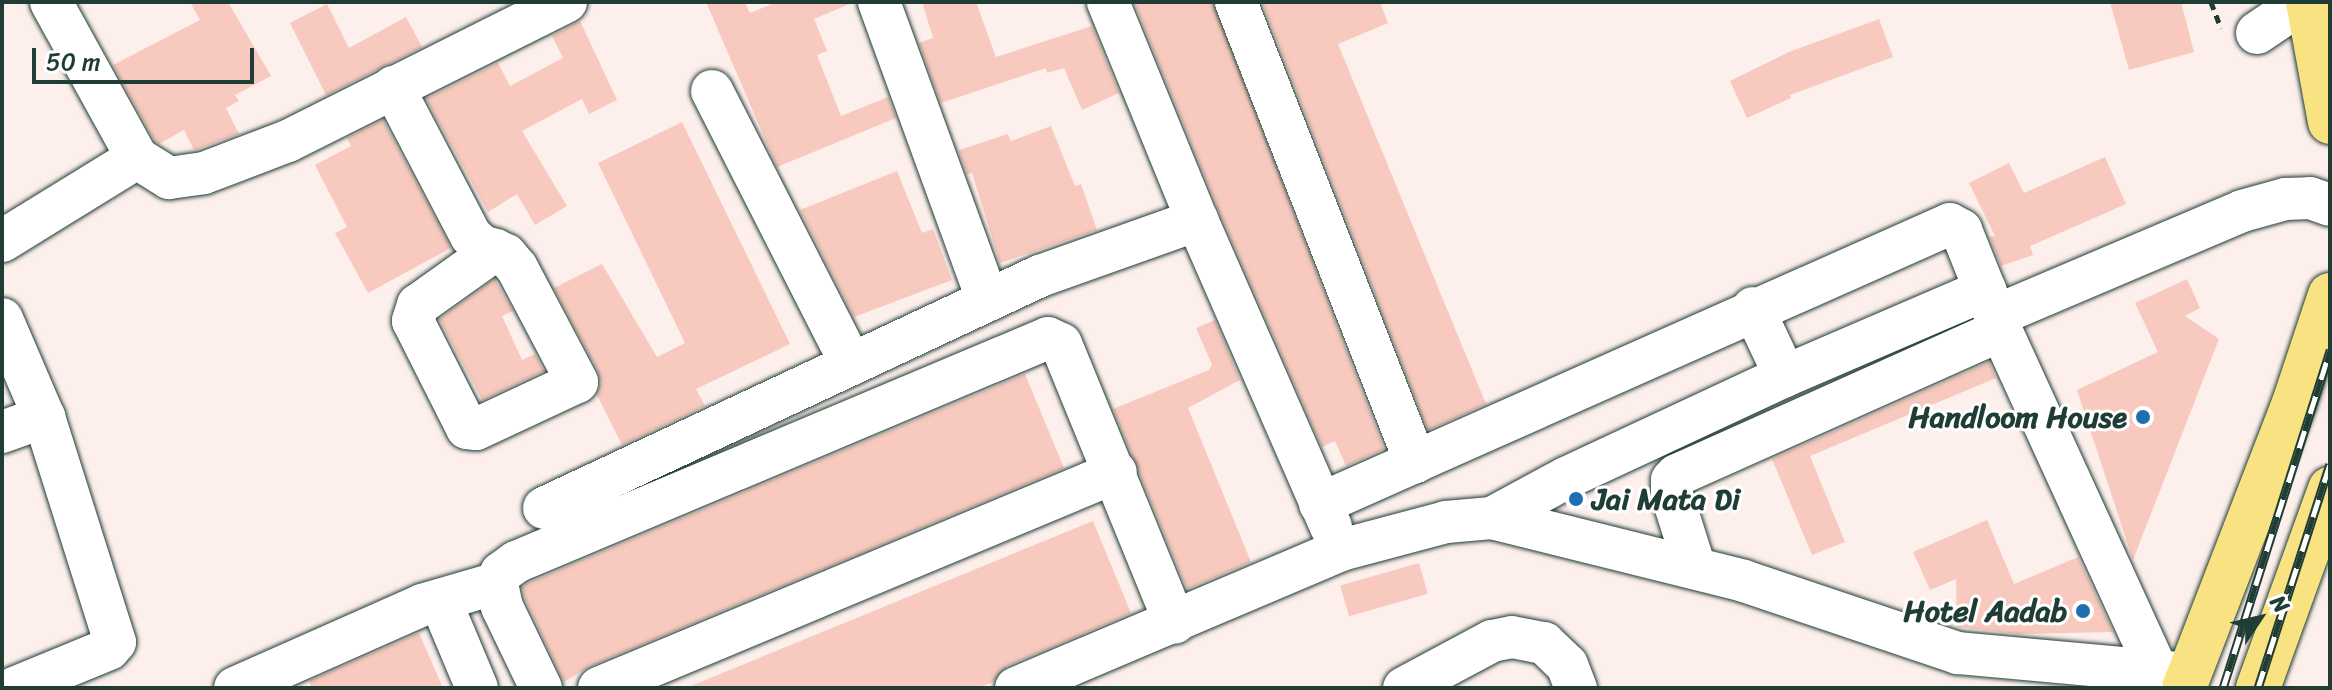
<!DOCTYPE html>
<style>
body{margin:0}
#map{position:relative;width:2332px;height:690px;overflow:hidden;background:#fdefec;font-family:Sriracha,sans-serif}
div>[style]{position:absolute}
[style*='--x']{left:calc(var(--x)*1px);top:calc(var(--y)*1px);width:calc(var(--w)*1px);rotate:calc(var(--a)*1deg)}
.building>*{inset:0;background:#f8c9be;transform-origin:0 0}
.path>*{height:5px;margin-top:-2.5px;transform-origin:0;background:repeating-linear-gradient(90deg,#1f3d34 0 8px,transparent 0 14px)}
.roads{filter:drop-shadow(0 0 2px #1f3d34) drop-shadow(0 0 2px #1f3d34)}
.minor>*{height:42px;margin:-21px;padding:0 21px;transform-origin:21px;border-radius:21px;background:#fff}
.highway>*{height:44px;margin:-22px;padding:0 22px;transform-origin:22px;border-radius:22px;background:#f8e281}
.rail>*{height:9px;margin-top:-4.5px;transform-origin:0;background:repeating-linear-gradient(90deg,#fff 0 18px,#1f3d34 0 36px);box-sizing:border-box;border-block:2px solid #1f3d34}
.dots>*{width:22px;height:22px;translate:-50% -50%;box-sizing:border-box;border:4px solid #fff;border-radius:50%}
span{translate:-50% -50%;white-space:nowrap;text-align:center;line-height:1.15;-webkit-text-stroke:6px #fff;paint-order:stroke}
.poi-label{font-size:30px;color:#1f3d34;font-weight:700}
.right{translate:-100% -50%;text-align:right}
.left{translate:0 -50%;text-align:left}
.frame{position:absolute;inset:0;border:4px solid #1f3d34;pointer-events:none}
.north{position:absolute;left:2220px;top:578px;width:80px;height:80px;-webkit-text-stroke:6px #fff;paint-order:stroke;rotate:55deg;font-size:22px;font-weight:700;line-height:32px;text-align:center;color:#1f3d34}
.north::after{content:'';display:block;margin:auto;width:28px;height:36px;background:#1f3d34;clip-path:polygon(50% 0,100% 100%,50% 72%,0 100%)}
.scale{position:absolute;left:32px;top:48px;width:222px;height:36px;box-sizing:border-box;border:4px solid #1f3d34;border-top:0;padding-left:10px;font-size:24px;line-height:28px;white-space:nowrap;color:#1f3d34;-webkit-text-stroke:6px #fff;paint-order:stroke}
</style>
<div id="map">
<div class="building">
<i style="clip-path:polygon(190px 2px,228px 2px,271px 76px,235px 95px,239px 101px,226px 108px,239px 134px,194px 150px,184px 130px,159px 144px,155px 141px,113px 65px,200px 20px)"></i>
<i style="clip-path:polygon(706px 2px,745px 2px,750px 13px,777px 2px,854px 2px,814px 19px,827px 51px,817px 55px,841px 116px,888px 97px,896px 118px,777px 167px)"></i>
<i style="clip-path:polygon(922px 2px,976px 2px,996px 57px,1092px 26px,1119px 93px,1082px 110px,1064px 68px,1047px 73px,1046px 68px,941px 103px,919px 43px,933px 38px)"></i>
<i style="clip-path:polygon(1134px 2px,1213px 2px,1384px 449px,1346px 466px,1335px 441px,1322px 447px,1219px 211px)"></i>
<i style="clip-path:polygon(1262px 2px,1380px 2px,1388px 23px,1338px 44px,1486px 404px,1428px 430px)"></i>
<i style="clip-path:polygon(2110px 2px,2181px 2px,2194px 52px,2129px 70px)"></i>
<i style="clip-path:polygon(327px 4px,349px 48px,406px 17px,422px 47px,326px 95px,290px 23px)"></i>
<i style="clip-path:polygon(1879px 19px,1893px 57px,1790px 95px,1791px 98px,1747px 118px,1730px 81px,1789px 52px)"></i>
<i style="clip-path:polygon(580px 21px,617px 100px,589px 114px,582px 99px,522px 131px,567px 206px,535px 225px,517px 194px,488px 212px,426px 99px,498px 63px,510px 86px,563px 58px,552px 36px)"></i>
<i style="clip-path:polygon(383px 120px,451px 248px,368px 293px,335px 233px,347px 227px,315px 165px,351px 146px,347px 138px)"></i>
<i style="clip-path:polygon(682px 122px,790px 344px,696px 389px,705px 406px,622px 445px,597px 395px,601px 383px,598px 371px,554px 288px,602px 264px,657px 357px,685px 343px,598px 163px)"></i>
<i style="clip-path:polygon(1051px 126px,1075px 186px,1081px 184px,1097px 230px,1000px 263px,972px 173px,967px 174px,959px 150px,1008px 134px,1011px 141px)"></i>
<i style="clip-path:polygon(2105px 157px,2126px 204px,2030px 246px,2033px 255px,2001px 266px,1990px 237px,1995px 236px,1969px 183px,2009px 163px,2024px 193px)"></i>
<i style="clip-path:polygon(897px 171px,922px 233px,933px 229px,952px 280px,854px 317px,800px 210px)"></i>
<i style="clip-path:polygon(495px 279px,513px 311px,502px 316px,522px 360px,535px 354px,544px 371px,482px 400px,439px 319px)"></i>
<i style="clip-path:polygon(2187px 279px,2200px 308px,2185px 316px,2219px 339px,2133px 560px,2077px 390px,2158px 352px,2135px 303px)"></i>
<i style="clip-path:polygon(1215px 320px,1240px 380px,1188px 408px,1251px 562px,1187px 589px,1113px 409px,1209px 370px,1212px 365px,1196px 328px)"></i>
<i style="clip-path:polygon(1989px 362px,1996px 378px,1810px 456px,1845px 542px,1812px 555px,1772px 459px)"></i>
<i style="clip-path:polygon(1025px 374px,1064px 468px,590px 666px,564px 682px,525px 599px,522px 587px,528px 583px)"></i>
<i style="clip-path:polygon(1987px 520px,2014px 584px,2078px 557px,2113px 632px,2018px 634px,1957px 627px,1956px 579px,1930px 590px,1913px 552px)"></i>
<i style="clip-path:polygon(1093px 521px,1131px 613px,1007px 666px,993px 682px,978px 688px,686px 688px)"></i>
<i style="left:1419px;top:563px;width:32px;height:82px;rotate:74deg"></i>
<i style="clip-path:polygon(419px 633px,443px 688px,312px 688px,309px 681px)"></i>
</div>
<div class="path">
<i style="--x:2211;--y:2;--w:28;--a:69"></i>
</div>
<div class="roads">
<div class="minor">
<i style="--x:51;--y:2;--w:178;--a:61.1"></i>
<i style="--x:137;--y:158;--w:38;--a:32"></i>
<i style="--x:169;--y:178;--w:35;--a:-8"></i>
<i style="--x:204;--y:173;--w:90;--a:-20.9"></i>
<i style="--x:288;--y:141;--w:311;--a:-26.6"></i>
<i style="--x:879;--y:2;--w:316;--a:70"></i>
<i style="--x:1108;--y:2;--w:235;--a:67.8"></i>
<i style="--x:1236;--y:2;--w:494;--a:68.7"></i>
<i style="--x:2257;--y:33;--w:55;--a:-34"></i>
<i style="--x:393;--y:87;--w:168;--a:62.4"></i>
<i style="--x:471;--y:236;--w:15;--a:42"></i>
<i style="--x:482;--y:246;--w:14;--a:17"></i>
<i style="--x:495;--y:250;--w:12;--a:24"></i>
<i style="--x:506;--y:255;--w:17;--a:50"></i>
<i style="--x:517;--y:268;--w:129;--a:62.2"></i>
<i style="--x:577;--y:382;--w:111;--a:155"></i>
<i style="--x:476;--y:429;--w:9;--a:-174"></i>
<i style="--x:467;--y:428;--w:120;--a:-116.8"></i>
<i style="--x:413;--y:321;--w:17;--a:-73"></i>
<i style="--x:418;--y:305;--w:95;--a:-35.5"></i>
<i style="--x:712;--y:91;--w:306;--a:63"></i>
<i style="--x:2;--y:241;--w:158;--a:-31.6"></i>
<i style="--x:1753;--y:308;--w:75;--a:64.8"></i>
<i style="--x:1995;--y:316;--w:268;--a:-23"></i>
<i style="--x:2242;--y:211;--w:45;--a:-15.6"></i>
<i style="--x:2285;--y:199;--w:25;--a:-2"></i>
<i style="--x:2310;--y:198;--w:21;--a:19"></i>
<i style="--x:2;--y:319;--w:107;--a:66.8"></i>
<i style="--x:44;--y:417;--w:236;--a:72.5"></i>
<i style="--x:115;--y:642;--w:9;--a:131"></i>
<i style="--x:109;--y:649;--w:103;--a:157.7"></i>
<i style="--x:2;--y:432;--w:45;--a:-19.7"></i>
<i style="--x:1320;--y:504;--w:689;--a:-23.96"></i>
<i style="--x:1950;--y:224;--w:13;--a:29"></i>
<i style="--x:1961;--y:230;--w:108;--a:68.2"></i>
<i style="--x:2001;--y:330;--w:377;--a:65.4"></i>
<i style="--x:544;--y:508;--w:548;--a:-25.07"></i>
<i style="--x:1040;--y:276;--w:167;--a:-19.6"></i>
<i style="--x:1197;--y:220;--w:335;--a:66.4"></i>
<i style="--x:1492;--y:518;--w:84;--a:-28.4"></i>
<i style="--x:1566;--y:478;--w:242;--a:-25"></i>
<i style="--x:1785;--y:376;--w:218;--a:-23.3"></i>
<i style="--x:1695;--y:568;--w:77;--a:-107.5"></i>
<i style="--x:1672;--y:495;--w:15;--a:-90"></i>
<i style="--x:1672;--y:480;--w:7;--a:-45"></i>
<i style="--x:1677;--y:475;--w:355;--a:-24.1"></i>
<i style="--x:440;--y:600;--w:95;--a:67.2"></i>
<i style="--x:235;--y:688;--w:205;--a:-23.9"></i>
<i style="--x:422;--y:605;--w:78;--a:-16.3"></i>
<i style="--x:541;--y:688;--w:90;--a:-115.7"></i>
<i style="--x:502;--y:607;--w:25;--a:-102"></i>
<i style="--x:497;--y:583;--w:11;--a:-68"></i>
<i style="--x:501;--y:573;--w:19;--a:-36"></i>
<i style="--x:516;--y:562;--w:577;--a:-22.83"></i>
<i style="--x:1048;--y:338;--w:14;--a:25"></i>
<i style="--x:1061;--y:344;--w:301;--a:67.8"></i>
<i style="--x:599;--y:688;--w:560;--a:-22.67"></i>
<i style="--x:1016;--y:688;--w:353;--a:-23"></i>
<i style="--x:1341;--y:550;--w:109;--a:-14.9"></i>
<i style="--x:1446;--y:522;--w:46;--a:-5"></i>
<i style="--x:1492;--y:518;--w:260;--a:14"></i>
<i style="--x:1744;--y:581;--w:226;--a:18.6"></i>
<i style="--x:1958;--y:653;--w:232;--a:5.2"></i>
<i style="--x:1404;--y:688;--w:100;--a:-28.1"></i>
<i style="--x:1492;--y:641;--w:20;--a:-11"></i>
<i style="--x:1512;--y:637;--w:33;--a:11"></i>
<i style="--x:1544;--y:643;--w:32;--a:44"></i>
<i style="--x:1567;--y:665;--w:25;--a:69"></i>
</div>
<div class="highway">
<i style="--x:2308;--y:2;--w:122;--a:79.6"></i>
<i style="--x:2184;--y:688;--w:305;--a:-68.9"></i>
<i style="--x:2294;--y:403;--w:114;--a:-71.6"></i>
<i style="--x:2258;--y:688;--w:212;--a:-70.1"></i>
</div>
</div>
<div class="rail">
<i style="--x:2223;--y:688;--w:355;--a:-72.4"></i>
<i style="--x:2258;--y:688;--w:235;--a:-72.2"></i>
</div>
<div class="dots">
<i style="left:2143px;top:417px;background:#1f6fb2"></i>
<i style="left:1576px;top:499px;background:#1f6fb2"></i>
<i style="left:2083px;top:611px;background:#1f6fb2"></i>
</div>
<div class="poi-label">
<span class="right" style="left:2127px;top:417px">Handloom House</span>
<span class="left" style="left:1592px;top:499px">Jai Mata Di</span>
<span class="right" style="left:2067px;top:611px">Hotel Aadab</span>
</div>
<div class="frame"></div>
<div class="north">N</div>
<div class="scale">50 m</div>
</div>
